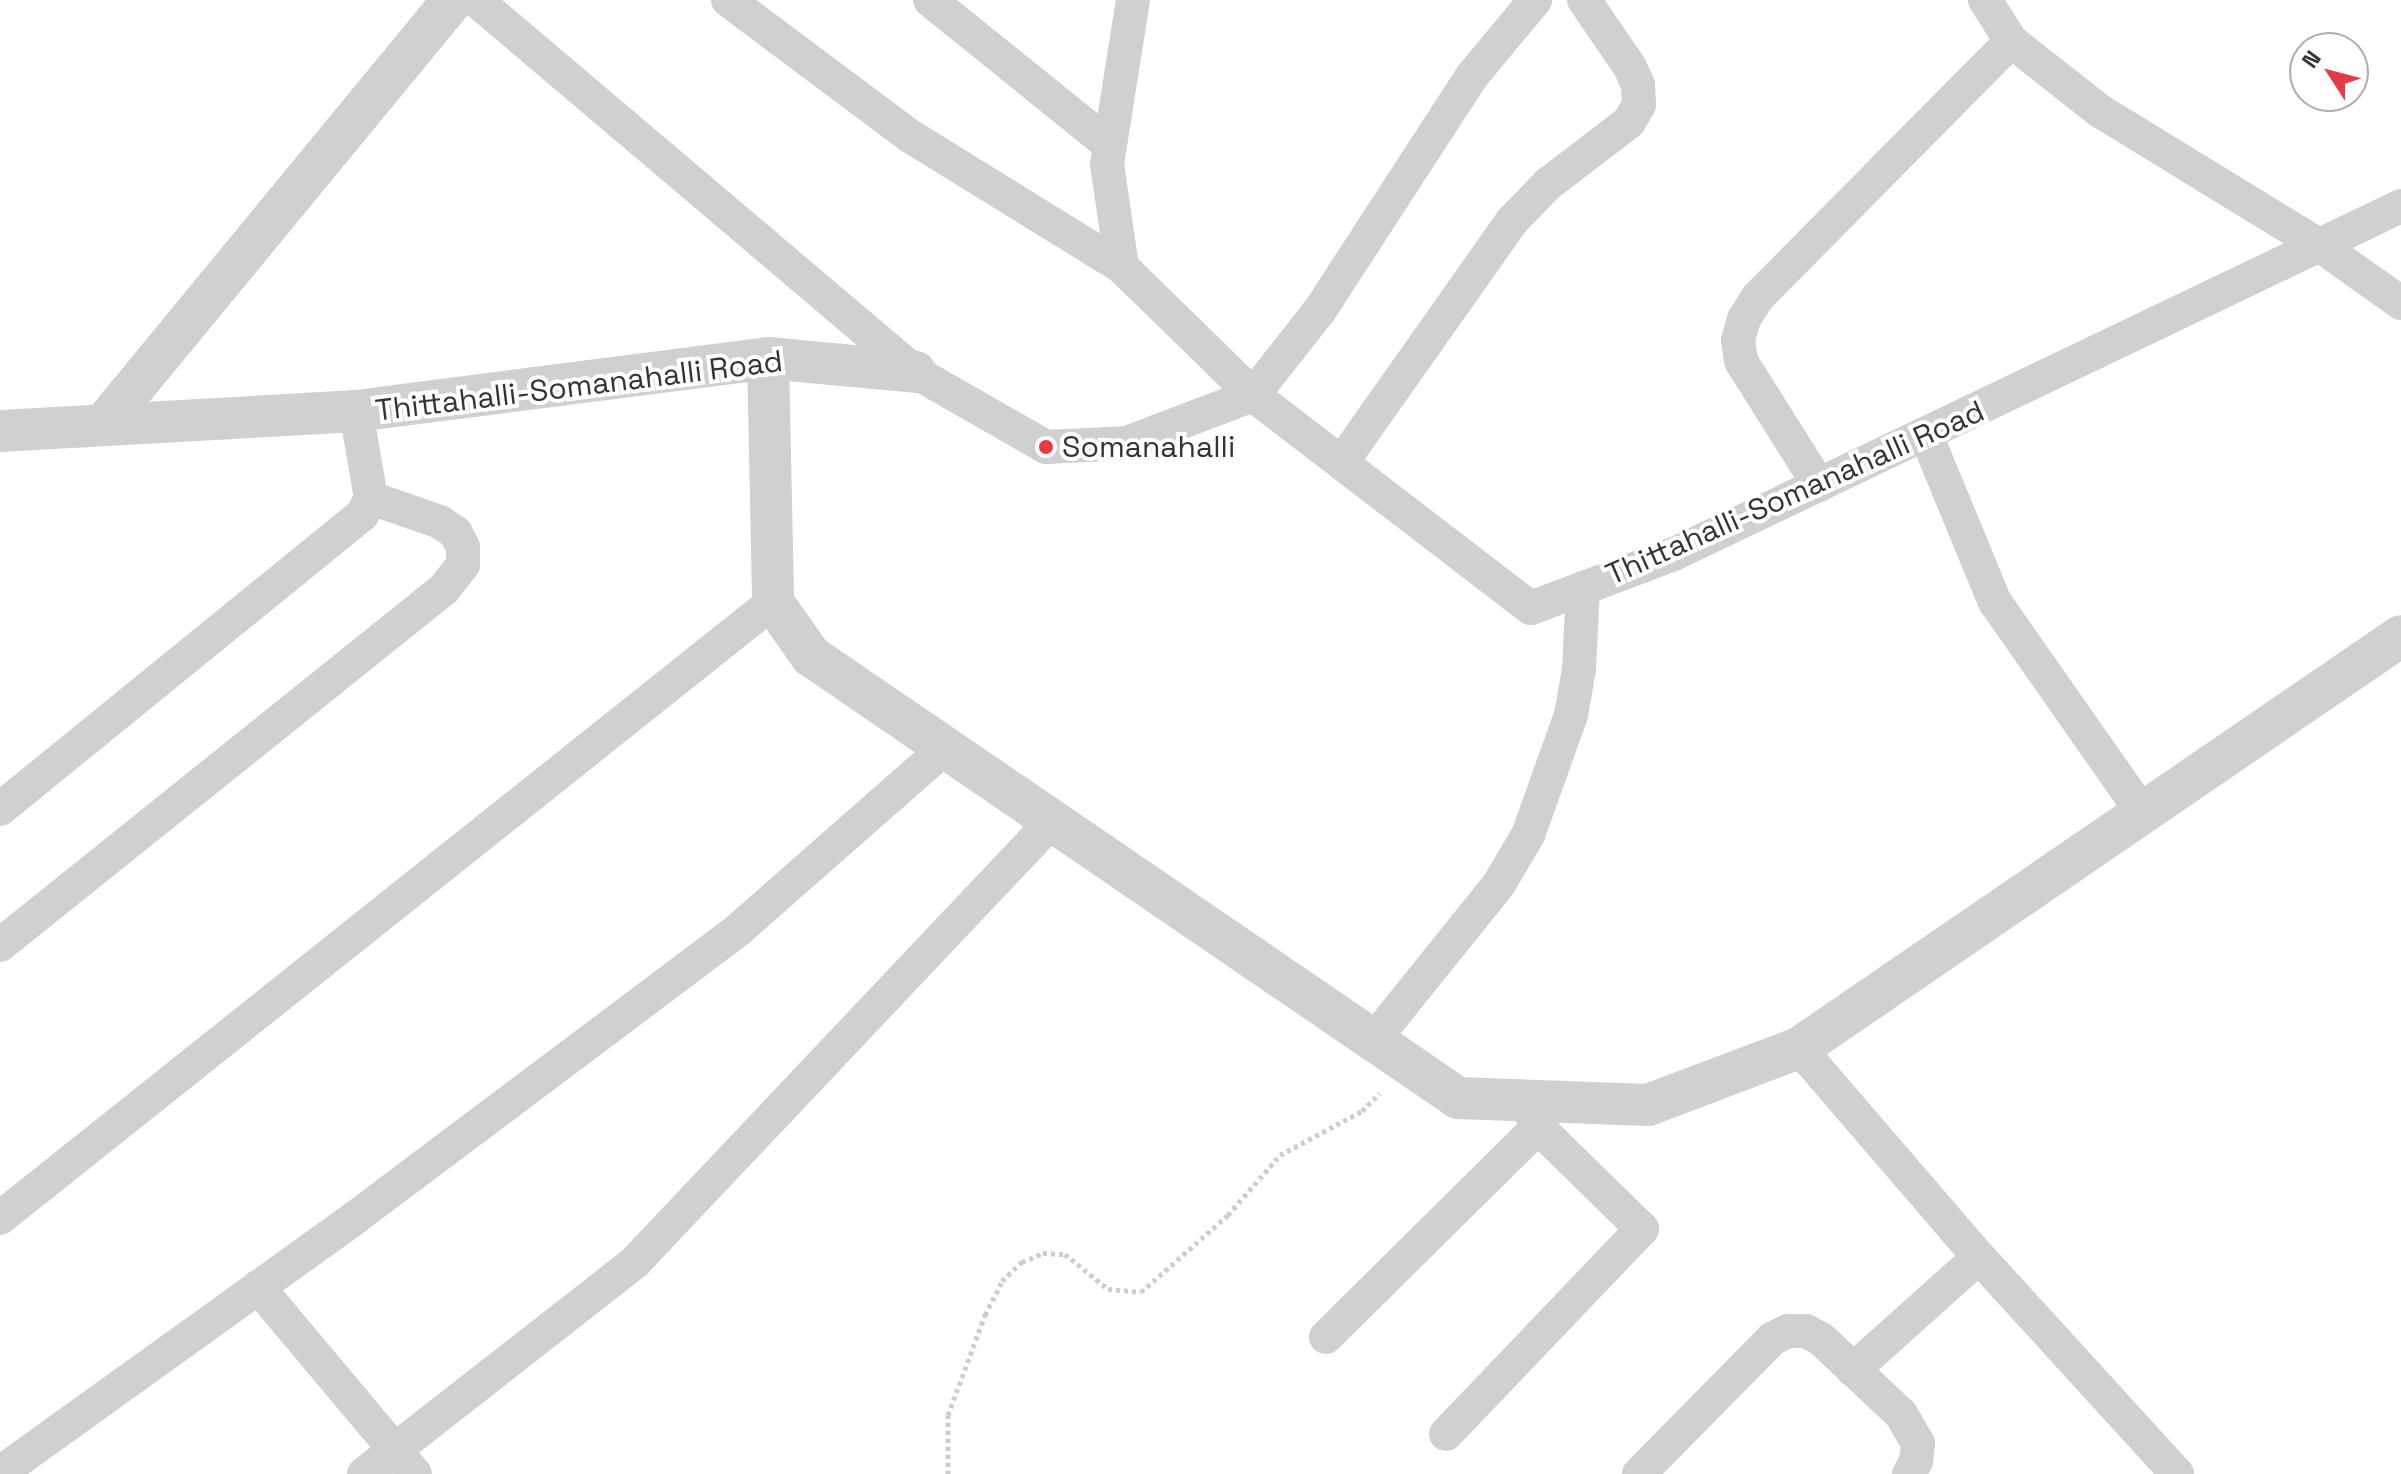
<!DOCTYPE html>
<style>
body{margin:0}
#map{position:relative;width:2401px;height:1474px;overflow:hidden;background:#fff;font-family:"Space Grotesk",sans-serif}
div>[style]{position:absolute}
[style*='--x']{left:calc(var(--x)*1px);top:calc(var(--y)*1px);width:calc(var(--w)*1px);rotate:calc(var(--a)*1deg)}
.path>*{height:5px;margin-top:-2.5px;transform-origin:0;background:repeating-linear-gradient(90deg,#cdcdcd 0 4px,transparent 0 8px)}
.minor>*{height:34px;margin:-17px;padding:0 17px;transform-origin:17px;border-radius:17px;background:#d0d0d0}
.tertiary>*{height:42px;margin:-21px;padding:0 21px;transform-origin:21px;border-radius:21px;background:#d0d0d0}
.dots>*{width:22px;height:22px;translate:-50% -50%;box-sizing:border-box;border:4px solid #fff;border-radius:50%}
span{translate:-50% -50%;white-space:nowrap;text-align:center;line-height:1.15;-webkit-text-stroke:8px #fff;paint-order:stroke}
.street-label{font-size:30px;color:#333}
.poi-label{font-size:30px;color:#333}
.left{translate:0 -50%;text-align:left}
.north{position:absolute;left:2289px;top:32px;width:80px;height:80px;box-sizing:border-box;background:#fff;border:2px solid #adadad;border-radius:50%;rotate:306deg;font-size:22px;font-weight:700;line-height:32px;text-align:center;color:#333}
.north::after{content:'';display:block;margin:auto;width:28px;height:36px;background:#e63946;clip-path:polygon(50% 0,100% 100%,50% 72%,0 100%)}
</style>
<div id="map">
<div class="path">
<i style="--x:948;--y:1474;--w:59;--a:-90"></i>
<i style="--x:948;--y:1415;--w:107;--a:-69.7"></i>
<i style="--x:985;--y:1315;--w:38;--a:-63"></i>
<i style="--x:1002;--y:1281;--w:28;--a:-44"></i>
<i style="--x:1022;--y:1262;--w:23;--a:-23"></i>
<i style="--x:1043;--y:1253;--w:22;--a:3"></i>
<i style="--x:1065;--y:1254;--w:55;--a:39.1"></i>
<i style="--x:1108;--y:1289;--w:33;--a:5"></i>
<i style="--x:1141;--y:1292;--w:116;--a:-41.5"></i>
<i style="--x:1228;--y:1215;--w:79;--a:-49.1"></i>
<i style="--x:1280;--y:1155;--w:93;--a:-28.2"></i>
<i style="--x:1362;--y:1111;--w:25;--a:-45"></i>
</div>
<div class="minor">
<i style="--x:476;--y:0;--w:575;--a:40.28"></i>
<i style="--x:915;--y:372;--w:151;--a:29.8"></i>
<i style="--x:1046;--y:447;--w:81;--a:-2.8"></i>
<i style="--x:1127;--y:443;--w:135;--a:-20.9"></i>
<i style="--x:728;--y:0;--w:227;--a:36.8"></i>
<i style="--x:910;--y:136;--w:249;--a:31.7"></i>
<i style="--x:930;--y:0;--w:231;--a:38.9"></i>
<i style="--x:1133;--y:0;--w:166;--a:99"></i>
<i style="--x:1107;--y:164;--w:104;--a:81.7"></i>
<i style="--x:1122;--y:267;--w:183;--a:44.3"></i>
<i style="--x:1253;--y:395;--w:350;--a:37.5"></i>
<i style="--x:1531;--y:608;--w:153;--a:-20.7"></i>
<i style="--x:1674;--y:554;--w:806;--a:-25.58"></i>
<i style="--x:1985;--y:0;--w:49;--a:57.6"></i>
<i style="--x:2011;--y:41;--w:113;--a:38.2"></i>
<i style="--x:2100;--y:111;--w:260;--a:31.5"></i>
<i style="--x:2322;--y:247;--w:97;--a:35.3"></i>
<i style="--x:1253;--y:395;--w:108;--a:-51.8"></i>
<i style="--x:1320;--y:310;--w:279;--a:-57"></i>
<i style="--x:1472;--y:76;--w:99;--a:-50.3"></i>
<i style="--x:1926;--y:435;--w:181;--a:67.6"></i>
<i style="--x:1995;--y:602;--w:258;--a:55"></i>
<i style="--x:1342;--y:462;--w:295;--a:-54.8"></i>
<i style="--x:1512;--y:221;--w:52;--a:-45.8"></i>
<i style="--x:1548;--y:184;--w:102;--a:-37.4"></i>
<i style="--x:1629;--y:122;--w:20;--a:-60"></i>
<i style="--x:1639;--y:105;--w:20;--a:-93"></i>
<i style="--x:1638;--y:85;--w:20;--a:-114"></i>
<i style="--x:1630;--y:67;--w:81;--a:-124.5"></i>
<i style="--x:1819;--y:485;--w:146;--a:-122.2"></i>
<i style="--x:1741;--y:361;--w:21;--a:-98"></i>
<i style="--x:1738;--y:340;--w:22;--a:-74"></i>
<i style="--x:1744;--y:319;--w:26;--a:-58"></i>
<i style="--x:1758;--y:297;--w:360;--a:-45.3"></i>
<i style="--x:0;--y:809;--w:466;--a:-39.1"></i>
<i style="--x:362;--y:515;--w:19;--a:-62"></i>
<i style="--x:371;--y:498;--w:88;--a:-99.8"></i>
<i style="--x:0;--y:945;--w:569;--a:-38.72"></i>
<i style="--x:444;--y:589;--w:31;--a:-52"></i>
<i style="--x:463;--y:565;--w:18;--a:-90"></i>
<i style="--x:463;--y:547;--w:16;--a:-117"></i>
<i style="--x:456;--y:533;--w:19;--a:-145"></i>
<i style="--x:440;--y:522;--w:73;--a:-160.8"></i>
<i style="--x:1372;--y:1042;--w:203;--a:-51.2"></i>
<i style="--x:1499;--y:884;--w:57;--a:-59.4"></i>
<i style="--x:1528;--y:835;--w:127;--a:-70.3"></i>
<i style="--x:1571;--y:715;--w:47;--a:-80.1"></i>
<i style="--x:1579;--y:669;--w:81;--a:-87.2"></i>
<i style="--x:1799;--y:1048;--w:276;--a:49.3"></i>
<i style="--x:1979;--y:1257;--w:294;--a:47.6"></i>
<i style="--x:0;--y:1218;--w:988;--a:-38.55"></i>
<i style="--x:258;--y:1287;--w:244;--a:50"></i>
<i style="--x:1326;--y:1337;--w:298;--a:-44.7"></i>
<i style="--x:1853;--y:1370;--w:169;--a:-41.9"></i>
<i style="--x:1446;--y:1434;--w:284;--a:-46.3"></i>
<i style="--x:1642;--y:1229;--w:146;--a:-135.6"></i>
<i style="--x:1538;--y:1127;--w:30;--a:-117"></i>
<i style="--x:0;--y:1473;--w:438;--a:-35.7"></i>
<i style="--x:356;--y:1217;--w:479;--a:-36.9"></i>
<i style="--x:739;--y:929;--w:273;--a:-41.3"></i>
<i style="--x:364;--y:1474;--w:344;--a:-38"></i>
<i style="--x:635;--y:1262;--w:610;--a:-46.59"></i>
<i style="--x:1639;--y:1474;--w:190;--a:-45.4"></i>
<i style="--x:1772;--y:1339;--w:18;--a:-27"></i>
<i style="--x:1788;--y:1331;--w:18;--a:0"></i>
<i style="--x:1806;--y:1331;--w:17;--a:28"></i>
<i style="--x:1821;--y:1339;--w:110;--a:43.2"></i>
<i style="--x:1901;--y:1414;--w:34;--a:60"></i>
<i style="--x:1918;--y:1443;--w:18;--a:96"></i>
<i style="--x:1916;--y:1461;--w:15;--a:118"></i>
</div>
<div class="tertiary">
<i style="--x:768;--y:358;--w:244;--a:88.8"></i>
<i style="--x:773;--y:602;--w:66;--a:54.9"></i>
<i style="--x:811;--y:656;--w:784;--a:34.34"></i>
<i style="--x:1458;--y:1098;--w:190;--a:2.1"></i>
<i style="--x:1648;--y:1105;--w:161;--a:-20.7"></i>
<i style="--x:1799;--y:1048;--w:729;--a:-34.39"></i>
<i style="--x:103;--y:425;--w:551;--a:-50.53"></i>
<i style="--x:0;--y:431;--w:357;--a:-3.2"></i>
<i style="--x:356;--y:411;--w:415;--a:-7.3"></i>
<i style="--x:768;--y:358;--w:148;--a:5.4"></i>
</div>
<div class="dots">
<i style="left:1046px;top:447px;background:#e63946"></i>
</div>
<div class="street-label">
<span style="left:579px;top:386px;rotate:-7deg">Thittahalli-Somanahalli Road</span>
<span style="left:1795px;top:493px;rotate:-24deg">Thittahalli-Somanahalli Road</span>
</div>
<div class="poi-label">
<span class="left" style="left:1062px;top:447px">Somanahalli</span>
</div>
<div class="north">N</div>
</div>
